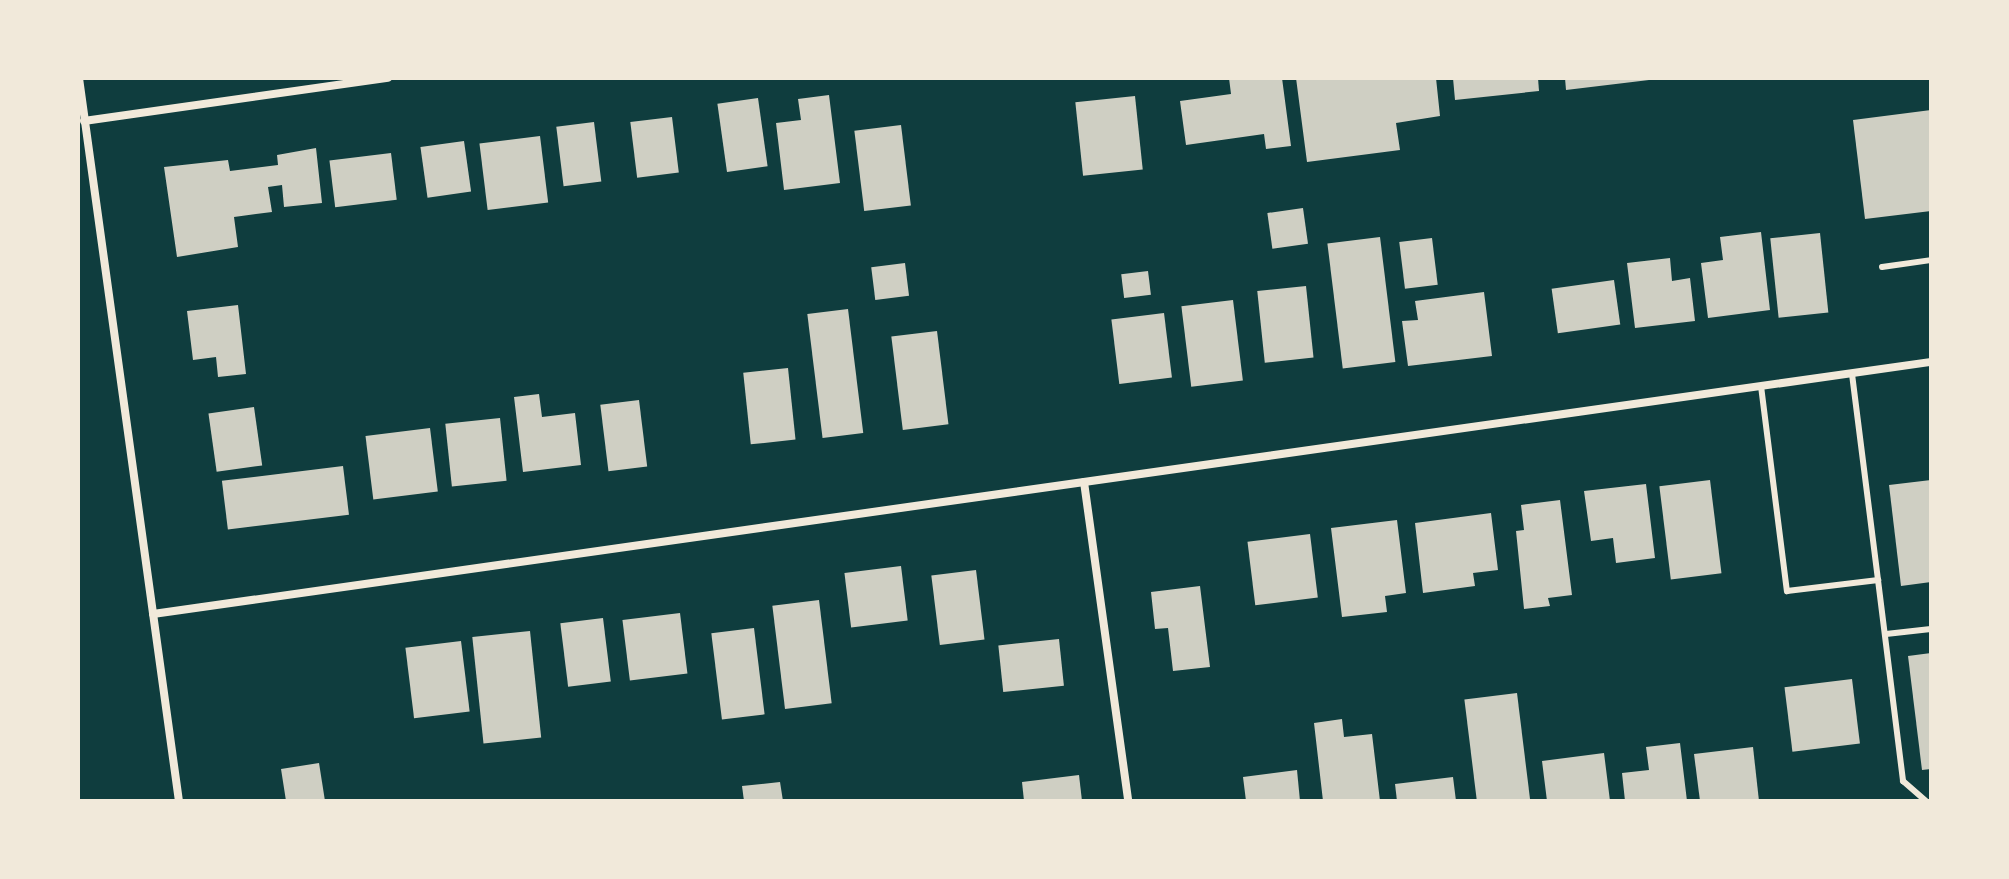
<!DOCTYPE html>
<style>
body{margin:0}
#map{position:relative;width:2009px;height:879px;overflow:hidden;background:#0f3d3e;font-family:"Golos Text",sans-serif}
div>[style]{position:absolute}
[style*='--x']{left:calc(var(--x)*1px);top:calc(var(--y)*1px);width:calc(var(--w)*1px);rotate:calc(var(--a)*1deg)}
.building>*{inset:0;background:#cfcfc3;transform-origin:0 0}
.service>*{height:6px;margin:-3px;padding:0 3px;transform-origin:3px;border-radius:3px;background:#f1e9da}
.minor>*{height:8px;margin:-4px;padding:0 4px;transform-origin:4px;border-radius:4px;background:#f1e9da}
span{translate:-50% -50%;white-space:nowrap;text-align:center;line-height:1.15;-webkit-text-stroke:8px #f1e9da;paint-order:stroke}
.frame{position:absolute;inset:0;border:80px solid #f1e9da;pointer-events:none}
</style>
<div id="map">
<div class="building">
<i style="clip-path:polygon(1229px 78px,1282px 78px,1291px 146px,1266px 149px,1264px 134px,1186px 145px,1180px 101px,1231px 94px)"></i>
<i style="clip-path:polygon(1296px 78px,1436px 78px,1440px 116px,1396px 123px,1400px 150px,1307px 162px)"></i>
<i style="clip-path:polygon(1453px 78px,1538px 78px,1539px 91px,1455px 100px)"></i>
<i style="clip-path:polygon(1565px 78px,1649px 78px,1649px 80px,1566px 90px)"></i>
<i style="clip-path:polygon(829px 95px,840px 183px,784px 190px,776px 123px,801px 120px,798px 99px)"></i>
<i style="left:1135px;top:96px;width:74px;height:60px;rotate:84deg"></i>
<i style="left:758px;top:98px;width:69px;height:41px;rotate:82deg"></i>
<i style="clip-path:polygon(1931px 110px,1931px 211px,1865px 219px,1853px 120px)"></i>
<i style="left:672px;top:117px;width:56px;height:42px;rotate:83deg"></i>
<i style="left:594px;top:122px;width:60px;height:38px;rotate:83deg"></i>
<i style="left:901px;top:125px;width:81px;height:47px;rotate:83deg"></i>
<i style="left:540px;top:136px;width:67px;height:61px;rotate:83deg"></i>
<i style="left:464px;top:141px;width:51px;height:44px;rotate:82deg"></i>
<i style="clip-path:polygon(316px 148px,322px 203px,284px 207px,282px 185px,268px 187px,272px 212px,234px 217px,238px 247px,177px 257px,164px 167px,228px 160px,230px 171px,278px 165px,277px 155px)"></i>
<i style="left:391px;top:153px;width:47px;height:62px;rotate:83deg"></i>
<i style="left:1303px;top:208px;width:36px;height:36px;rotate:82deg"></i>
<i style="clip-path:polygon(1761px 232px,1770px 310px,1708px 318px,1701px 263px,1723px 260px,1720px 237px)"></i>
<i style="left:1820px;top:233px;width:80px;height:50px;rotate:84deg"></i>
<i style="left:1380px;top:237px;width:126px;height:53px;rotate:83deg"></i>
<i style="left:1432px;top:238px;width:47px;height:33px;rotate:83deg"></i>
<i style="clip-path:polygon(1670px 258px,1672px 281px,1690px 278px,1695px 321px,1635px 328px,1627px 263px)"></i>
<i style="left:905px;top:263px;width:33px;height:34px;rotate:83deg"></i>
<i style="left:1148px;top:271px;width:24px;height:27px;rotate:83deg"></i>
<i style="left:1614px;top:280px;width:45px;height:63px;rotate:82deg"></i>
<i style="left:1306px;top:286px;width:72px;height:49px;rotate:84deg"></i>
<i style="clip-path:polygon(1484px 292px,1492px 356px,1408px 366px,1402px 321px,1418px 320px,1415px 301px)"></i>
<i style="left:1233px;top:300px;width:81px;height:52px;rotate:83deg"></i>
<i style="clip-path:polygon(238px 305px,246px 374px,218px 377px,216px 357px,193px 360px,187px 311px)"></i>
<i style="left:848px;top:309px;width:125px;height:41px;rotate:83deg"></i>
<i style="left:1164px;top:313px;width:65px;height:53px;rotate:83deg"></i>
<i style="left:937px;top:331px;width:94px;height:46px;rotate:83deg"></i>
<i style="left:788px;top:368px;width:72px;height:45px;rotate:84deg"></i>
<i style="clip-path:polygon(539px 394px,542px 417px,575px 413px,581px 465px,523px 472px,514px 397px)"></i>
<i style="left:639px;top:400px;width:67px;height:39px;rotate:83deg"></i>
<i style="left:254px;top:407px;width:59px;height:46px;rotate:82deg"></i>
<i style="left:500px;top:418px;width:63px;height:55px;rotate:84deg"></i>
<i style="left:430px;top:428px;width:64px;height:65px;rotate:83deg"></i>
<i style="left:343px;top:466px;width:49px;height:122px;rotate:83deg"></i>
<i style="left:1710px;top:480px;width:94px;height:51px;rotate:83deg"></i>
<i style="clip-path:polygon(1931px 480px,1931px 582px,1901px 586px,1889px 485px)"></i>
<i style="clip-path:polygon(1646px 484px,1655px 558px,1616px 563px,1613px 538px,1591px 541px,1584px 491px)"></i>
<i style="clip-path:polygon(1560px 500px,1572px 595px,1548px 598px,1550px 606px,1524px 609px,1516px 531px,1524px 530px,1521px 505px)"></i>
<i style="clip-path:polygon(1491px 513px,1498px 570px,1473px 573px,1475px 586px,1423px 593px,1415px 523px)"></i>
<i style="clip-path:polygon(1397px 520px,1406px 593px,1385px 596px,1387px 612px,1342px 617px,1331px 528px)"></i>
<i style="left:1310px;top:534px;width:64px;height:63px;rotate:83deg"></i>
<i style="left:901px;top:566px;width:55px;height:57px;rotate:83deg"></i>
<i style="left:976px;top:570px;width:70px;height:45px;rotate:83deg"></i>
<i style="clip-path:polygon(1200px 586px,1210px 667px,1173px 671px,1168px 628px,1155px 629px,1151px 592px)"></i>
<i style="left:819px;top:600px;width:104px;height:47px;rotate:83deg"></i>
<i style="left:680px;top:613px;width:61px;height:58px;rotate:83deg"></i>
<i style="left:603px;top:618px;width:64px;height:43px;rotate:83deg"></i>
<i style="left:754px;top:628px;width:87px;height:43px;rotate:83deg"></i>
<i style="left:530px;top:631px;width:107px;height:58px;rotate:84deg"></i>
<i style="left:1059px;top:639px;width:47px;height:61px;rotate:84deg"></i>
<i style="left:461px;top:641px;width:71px;height:56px;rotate:83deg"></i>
<i style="clip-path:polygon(1931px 653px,1931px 769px,1922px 770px,1908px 656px)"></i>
<i style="left:1852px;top:679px;width:65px;height:68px;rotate:83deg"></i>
<i style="left:1517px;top:693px;width:109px;height:53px;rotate:83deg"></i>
<i style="clip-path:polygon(1342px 719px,1344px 737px,1372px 734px,1380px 801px,1323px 801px,1314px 723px)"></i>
<i style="clip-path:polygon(1680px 743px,1687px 801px,1625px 801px,1622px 773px,1649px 770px,1646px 747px)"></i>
<i style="clip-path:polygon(1753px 747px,1759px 801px,1700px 801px,1694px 754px)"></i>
<i style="clip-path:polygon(1604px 753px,1610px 801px,1547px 801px,1542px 761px)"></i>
<i style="clip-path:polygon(319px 763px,325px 801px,286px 801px,281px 769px)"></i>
<i style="clip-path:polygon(1297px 770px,1300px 801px,1246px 801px,1243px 777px)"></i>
<i style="clip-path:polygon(1079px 775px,1082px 801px,1024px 801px,1022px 782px)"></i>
<i style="clip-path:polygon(1453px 777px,1456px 801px,1397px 801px,1395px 784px)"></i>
<i style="clip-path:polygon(780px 782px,783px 801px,744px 801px,742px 786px)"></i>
</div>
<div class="service">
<i style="--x:1882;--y:267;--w:49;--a:-8.1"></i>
<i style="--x:1852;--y:374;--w:208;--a:82.8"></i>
<i style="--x:1761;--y:386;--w:207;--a:82.8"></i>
<i style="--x:1787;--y:591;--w:92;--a:-6.9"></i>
<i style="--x:1878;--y:580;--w:203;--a:82.9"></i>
<i style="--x:1903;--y:781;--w:30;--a:41"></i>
<i style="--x:1886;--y:634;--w:45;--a:-6.3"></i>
</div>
<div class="minor">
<i style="--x:79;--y:78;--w:730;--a:82.13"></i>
<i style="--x:84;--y:121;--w:307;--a:-8.1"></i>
<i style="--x:1084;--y:482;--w:322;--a:82.1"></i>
<i style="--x:153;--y:614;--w:1796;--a:-8.07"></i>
</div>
<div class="frame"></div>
</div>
